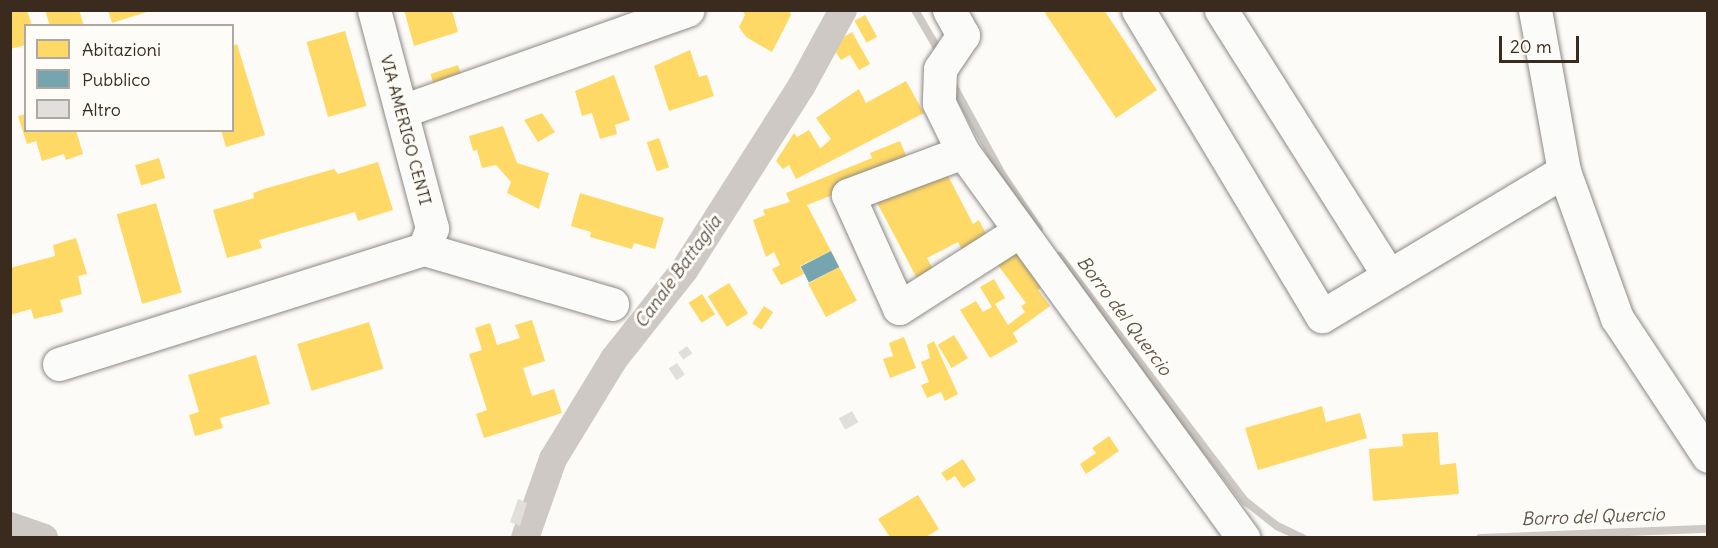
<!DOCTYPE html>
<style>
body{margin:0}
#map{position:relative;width:1718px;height:548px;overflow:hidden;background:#fcfbf8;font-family:Delius,sans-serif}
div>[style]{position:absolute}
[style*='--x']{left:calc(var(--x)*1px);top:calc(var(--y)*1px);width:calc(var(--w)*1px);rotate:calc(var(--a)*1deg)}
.homes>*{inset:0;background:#ffd966;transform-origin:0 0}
.public>*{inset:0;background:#76a5af;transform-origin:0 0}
.stream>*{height:8px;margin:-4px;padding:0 4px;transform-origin:4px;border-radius:4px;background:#cec9c4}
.canal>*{height:28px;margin:-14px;padding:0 14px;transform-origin:14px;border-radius:14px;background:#cec9c4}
.building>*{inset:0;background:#e0dfdc;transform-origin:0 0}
.roads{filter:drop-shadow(0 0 2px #8d8985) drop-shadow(0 0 2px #8d8985)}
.minor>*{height:33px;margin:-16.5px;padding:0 16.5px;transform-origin:16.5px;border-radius:16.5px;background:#fbfbf9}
span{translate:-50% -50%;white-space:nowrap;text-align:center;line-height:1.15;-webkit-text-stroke:6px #fdfcf7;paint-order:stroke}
.street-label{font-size:16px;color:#3b2a1e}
.water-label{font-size:18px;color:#615349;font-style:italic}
.frame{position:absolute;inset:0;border:12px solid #3b2a1e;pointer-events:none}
.legend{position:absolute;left:24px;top:24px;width:210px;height:108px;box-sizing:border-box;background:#fdfcf7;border:2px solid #afa8a0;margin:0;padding:8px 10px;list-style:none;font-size:18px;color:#3b2a1e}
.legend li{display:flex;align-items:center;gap:12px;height:30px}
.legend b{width:30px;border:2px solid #afa8a0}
.scale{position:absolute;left:1499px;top:36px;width:80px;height:27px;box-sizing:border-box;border:3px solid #3b2a1e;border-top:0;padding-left:8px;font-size:18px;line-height:21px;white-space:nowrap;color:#3b2a1e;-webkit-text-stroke:4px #fdfcf7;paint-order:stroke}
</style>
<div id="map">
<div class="homes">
<i style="clip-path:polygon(10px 10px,27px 10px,32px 26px,26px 26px,26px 45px,10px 49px)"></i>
<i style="clip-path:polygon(45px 10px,79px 10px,84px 26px,50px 26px)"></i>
<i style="clip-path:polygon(108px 10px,150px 10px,150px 11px,112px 23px)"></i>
<i style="clip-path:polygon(404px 10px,452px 10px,458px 32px,414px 46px)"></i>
<i style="clip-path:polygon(742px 10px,789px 10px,791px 15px,772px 52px,746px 37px,739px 27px,745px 15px)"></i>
<i style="clip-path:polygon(1049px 10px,1104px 10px,1157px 90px,1116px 118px,1045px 13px)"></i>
<i style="left:865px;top:15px;width:25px;height:12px;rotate:61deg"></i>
<i style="left:345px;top:31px;width:78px;height:40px;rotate:74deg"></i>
<i style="clip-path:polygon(852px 32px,870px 64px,859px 70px,850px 55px,841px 60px,831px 45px)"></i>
<i style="clip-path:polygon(237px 44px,265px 135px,226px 147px,221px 130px,232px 130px,232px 46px)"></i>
<i style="clip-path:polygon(690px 50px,699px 77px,707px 75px,714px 96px,669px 111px,654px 66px)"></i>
<i style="left:458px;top:65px;width:13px;height:29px;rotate:72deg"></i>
<i style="clip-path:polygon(614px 75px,630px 120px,615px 125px,617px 134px,600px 139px,592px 113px,582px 116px,575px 91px)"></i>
<i style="clip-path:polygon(906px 81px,924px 113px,796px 179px,789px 165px,783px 169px,776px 161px,794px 133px,797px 137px,809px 130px,820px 148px,822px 147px,831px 139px,816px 118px,859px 89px,866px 103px)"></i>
<i style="clip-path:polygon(542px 113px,555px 132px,538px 142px,524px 120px)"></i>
<i style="clip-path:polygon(26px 114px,26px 130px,76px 130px,83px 154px,66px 160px,64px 154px,42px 161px,36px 141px,27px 144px,18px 116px)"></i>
<i style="clip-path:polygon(503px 126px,517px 163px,549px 173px,539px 209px,507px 193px,511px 182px,496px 165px,482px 168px,477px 150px,473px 151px,469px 136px)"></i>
<i style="left:659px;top:138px;width:31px;height:13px;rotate:71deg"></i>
<i style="clip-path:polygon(900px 141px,910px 165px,807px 205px,831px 251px,800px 266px,804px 274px,781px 285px,772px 269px,780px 265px,774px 252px,766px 257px,753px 220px,765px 215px,763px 210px,790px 202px,786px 193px,872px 158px,870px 153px)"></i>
<i style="left:159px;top:158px;width:21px;height:25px;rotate:73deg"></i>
<i style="clip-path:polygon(378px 162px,393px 210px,358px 221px,355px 212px,259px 240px,262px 248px,227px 258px,213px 210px,254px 198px,253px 193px,264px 189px,334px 169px,338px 174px)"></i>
<i style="clip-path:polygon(944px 168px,973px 224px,979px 220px,987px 236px,965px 256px,958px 242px,927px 258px,936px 275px,920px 284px,873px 195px)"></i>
<i style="clip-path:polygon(580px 193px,664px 218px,655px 249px,634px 243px,632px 249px,590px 237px,591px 232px,571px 226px)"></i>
<i style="left:156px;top:203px;width:93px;height:41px;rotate:74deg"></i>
<i style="clip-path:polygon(76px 238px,87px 274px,78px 276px,82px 294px,60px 300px,63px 312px,34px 319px,31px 309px,10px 315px,10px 268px,55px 256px,53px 245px)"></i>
<i style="clip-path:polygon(1019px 244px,1048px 284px,1038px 290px,1050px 306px,1013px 333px,1018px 342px,990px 358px,960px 310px,976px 301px,983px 312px,992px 307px,980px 287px,994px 279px,1005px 298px,995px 304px,1008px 325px,1025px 312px,1021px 306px,1026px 303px,995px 261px)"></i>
<i style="left:839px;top:267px;width:38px;height:35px;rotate:62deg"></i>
<i style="left:729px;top:283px;width:36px;height:25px;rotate:58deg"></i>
<i style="left:702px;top:294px;width:24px;height:16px;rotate:57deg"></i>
<i style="left:764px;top:306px;width:11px;height:21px;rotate:34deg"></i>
<i style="clip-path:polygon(532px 320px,545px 361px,523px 368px,532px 396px,554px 389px,562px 413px,484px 438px,476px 414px,487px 410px,469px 354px,482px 350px,475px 328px,490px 323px,497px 345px,520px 338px,515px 325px)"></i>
<i style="left:369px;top:322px;width:49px;height:75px;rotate:73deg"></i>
<i style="left:954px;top:335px;width:27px;height:19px;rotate:59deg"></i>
<i style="clip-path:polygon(904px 337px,916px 368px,890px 378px,883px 359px,893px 356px,889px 343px)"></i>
<i style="clip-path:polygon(934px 341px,958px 394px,945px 401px,941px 392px,927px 398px,921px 385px,929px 382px,921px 362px,930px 358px,927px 345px)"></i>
<i style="clip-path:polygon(256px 355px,270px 404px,220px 418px,223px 428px,195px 436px,189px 415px,199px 412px,188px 375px)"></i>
<i style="clip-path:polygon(1322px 406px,1326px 422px,1360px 413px,1367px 438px,1258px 470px,1245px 428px)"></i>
<i style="clip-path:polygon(1438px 432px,1440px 465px,1456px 463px,1459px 494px,1373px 501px,1369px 449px,1403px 446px,1402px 434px)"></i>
<i style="clip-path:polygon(1109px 436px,1119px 451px,1086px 474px,1080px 464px,1096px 453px,1092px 448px)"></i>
<i style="clip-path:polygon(963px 459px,976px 480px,963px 488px,955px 476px,947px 481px,941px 473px)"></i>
<i style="clip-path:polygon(918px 495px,939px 529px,926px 537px,890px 537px,878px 519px)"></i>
</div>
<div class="public">
<i style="left:831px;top:251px;width:18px;height:34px;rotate:63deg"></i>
</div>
<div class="stream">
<i style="--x:915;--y:10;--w:42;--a:59.7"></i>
<i style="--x:953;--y:85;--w:102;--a:61.2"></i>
<i style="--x:1002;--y:174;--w:66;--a:56.1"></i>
<i style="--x:1059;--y:256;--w:308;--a:52.8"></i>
<i style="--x:1245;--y:501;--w:41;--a:38"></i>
<i style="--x:1277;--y:526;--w:29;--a:25"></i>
<i style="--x:1480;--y:538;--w:228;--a:-2.3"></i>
</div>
<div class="canal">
<i style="--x:10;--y:526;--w:36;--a:19"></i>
<i style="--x:525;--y:538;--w:84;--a:-70.5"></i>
<i style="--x:553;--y:459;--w:117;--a:-58.6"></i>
<i style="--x:614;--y:359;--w:115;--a:-51.7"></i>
<i style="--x:685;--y:269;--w:216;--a:-57.5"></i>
<i style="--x:801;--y:87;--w:88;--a:-61.4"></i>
</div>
<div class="building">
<i style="left:687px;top:346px;width:9px;height:11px;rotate:54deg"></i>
<i style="left:677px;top:363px;width:14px;height:10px;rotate:56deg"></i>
<i style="left:852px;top:411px;width:13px;height:15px;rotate:61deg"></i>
<i style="clip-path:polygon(518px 499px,527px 503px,520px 526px,510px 522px)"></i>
</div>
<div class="roads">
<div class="minor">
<i style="--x:374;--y:10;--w:226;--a:75.1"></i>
<i style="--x:432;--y:228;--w:22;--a:111"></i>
<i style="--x:949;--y:10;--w:29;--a:61"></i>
<i style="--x:963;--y:35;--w:41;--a:124.1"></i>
<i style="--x:940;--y:69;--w:34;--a:92"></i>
<i style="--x:939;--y:103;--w:55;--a:63.9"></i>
<i style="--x:963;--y:152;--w:477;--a:54"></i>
<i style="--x:1138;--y:10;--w:357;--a:59"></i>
<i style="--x:1322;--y:316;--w:282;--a:-30.9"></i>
<i style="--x:1221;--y:10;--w:311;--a:57.7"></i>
<i style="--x:1535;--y:10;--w:164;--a:79.8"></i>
<i style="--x:1564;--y:171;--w:156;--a:70.2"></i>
<i style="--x:1617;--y:318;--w:165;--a:56.6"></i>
<i style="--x:402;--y:111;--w:303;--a:-19.5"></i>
<i style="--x:963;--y:152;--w:123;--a:159.5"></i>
<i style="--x:848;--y:195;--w:124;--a:65.7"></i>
<i style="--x:899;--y:308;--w:141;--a:-32.6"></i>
<i style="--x:59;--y:364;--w:383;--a:-17.5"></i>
<i style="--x:424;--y:249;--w:196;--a:16.3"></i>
</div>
</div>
<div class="street-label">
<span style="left:406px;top:130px;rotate:75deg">VIA AMERIGO CENTI</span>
</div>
<div class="water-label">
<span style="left:678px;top:272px;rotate:-54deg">Canale Battaglia</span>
<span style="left:1124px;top:316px;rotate:53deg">Borro del Quercio</span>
<span style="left:1593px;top:517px;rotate:-2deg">Borro del Quercio</span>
</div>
<div class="frame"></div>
<ul class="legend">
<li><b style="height:16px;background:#ffd966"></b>Abitazioni</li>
<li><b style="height:16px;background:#76a5af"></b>Pubblico</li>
<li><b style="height:16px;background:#e0dfdc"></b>Altro</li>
</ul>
<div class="scale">20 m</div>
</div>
